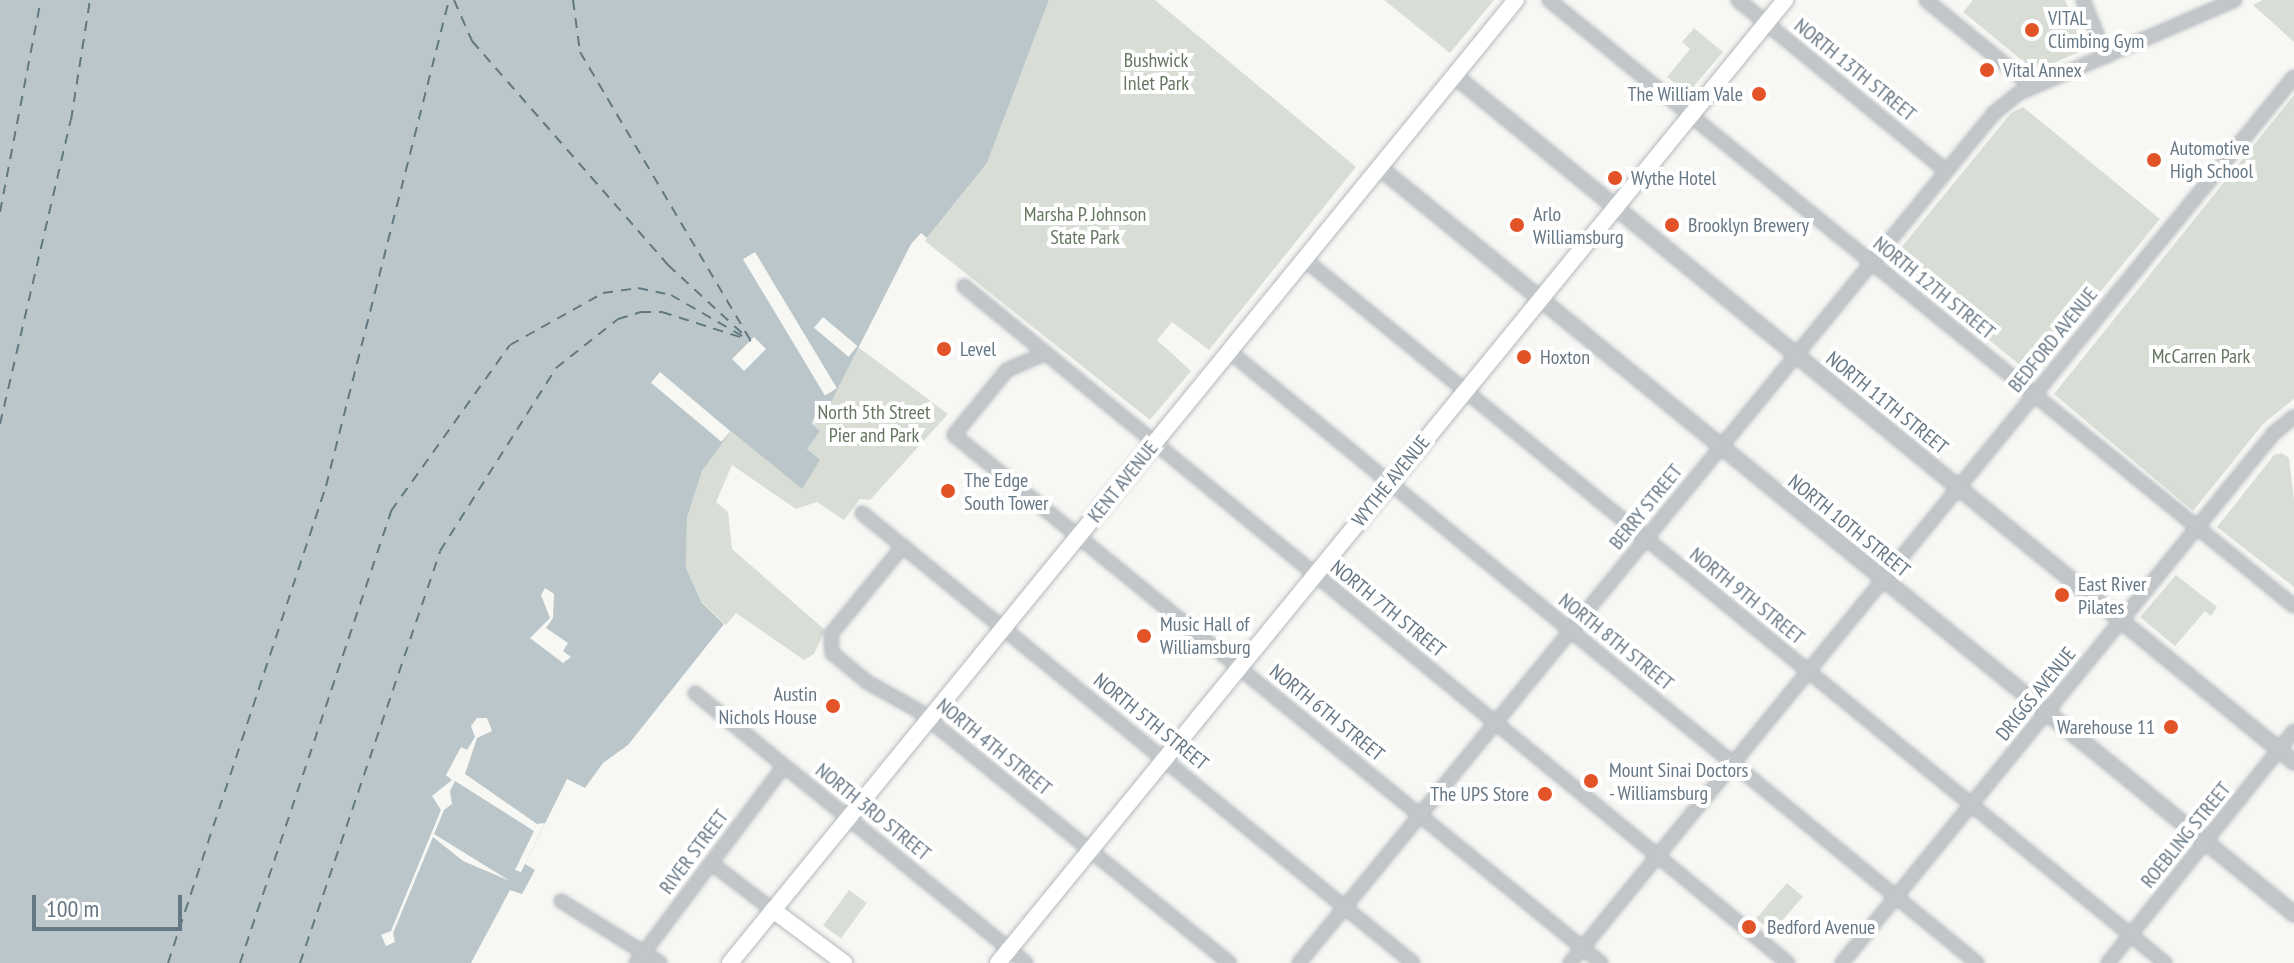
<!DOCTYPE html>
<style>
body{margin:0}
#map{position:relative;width:2294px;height:963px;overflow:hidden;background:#f7f7f4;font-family:"PT Sans Narrow",sans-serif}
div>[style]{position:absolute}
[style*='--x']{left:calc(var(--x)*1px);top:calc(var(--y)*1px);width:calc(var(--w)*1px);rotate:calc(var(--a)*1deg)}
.green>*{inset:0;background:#d8ded5;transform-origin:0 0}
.water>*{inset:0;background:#bac6ca}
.pier>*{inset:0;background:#f7f7f4;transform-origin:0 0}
.ferry>*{height:2px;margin-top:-1px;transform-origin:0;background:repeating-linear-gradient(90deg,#627881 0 10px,transparent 0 18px)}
.roads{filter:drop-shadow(0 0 2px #b4babe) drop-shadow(0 0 2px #b4babe)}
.minor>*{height:12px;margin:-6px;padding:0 6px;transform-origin:6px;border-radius:6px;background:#c2c6c9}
.tertiary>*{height:14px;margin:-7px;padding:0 7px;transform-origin:7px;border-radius:7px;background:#c2c6c9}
.secondary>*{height:16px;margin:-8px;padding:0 8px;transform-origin:8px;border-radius:8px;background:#fff}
.dots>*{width:22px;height:22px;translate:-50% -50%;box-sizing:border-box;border:4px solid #fff;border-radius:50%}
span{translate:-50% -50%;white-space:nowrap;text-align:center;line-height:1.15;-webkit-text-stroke:8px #fff;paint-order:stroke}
.poi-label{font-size:20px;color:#667785}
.left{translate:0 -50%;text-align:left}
.right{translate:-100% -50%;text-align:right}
.park-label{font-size:20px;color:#657761}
.street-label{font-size:20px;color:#667785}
.scale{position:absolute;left:32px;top:895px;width:150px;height:36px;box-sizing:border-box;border:4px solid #667785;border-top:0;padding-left:10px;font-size:24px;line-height:28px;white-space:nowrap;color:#667785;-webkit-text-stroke:6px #fff;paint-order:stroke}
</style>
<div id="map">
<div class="green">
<i style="clip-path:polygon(1049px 0,1155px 0,1356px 167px,1209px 350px,1172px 322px,1157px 340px,1191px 371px,1150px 420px,925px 241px,987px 163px)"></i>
<i style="clip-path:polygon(1384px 0,1494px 0,1450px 53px)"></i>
<i style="clip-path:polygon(1973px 0,2065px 0,2086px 49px,2035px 71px,1963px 12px)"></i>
<i style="clip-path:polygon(2263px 0,2294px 0,2294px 42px,2253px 5px)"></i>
<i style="clip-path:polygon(1694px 28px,1723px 52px,1688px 93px,1667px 77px,1690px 49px,1682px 42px)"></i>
<i style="clip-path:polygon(2294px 95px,2294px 399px,2263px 424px,2193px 511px,2054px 394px)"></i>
<i style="clip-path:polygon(2023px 107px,2160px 219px,2032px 375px,1891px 260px,2011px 113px)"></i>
<i style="clip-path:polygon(858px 347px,948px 414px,870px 500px,860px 499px,844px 520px,817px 502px,796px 509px,732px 465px,716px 502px,728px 512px,732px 549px,825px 630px,814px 654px,804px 660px,736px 613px,726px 625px,702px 602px,686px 568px,687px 518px,702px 471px,722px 442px,660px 372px,807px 449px,819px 405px,838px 388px)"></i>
<i style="clip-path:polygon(2282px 453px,2289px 458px,2294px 500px,2294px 587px,2217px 527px,2274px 455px)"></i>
<i style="clip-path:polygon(2176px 575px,2217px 607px,2211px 616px,2205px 611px,2175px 646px,2140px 617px)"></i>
<i style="left:1787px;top:883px;width:21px;height:47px;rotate:41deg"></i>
<i style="left:849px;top:890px;width:22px;height:44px;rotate:36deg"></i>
</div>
<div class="water">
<i style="clip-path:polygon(0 0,1049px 0,987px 163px,927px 238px,921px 233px,911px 244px,831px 402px,819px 405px,812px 424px,820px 431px,807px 449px,820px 460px,802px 489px,731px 431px,702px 471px,687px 518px,686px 568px,702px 603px,724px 624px,628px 745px,603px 763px,585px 788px,567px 779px,525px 864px,535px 870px,522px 894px,510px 890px,471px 963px,0 963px)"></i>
</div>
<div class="pier">
<i style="left:755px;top:252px;width:159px;height:14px;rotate:59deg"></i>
<i style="left:823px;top:317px;width:45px;height:14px;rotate:40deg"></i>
<i style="left:754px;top:337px;width:17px;height:31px;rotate:45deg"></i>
<i style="left:660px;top:372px;width:92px;height:14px;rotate:40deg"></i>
<i style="clip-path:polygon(545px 588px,554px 594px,553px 618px,546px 628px,568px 643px,563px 651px,571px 657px,563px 663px,530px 638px,550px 618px,541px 595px)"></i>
<i style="clip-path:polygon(477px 718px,487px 718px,492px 731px,477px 738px,465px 774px,537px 824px,545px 823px,521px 872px,515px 870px,534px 831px,455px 781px,450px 791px,452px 804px,444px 810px,434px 834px,510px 881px,463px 861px,433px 837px,393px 933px,395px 942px,386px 946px,381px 935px,391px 931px,441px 810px,432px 796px,452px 780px,446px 775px,461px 747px,467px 750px,475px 737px,471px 726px)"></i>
</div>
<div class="ferry">
<i style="--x:454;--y:0;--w:45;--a:66.3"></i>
<i style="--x:472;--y:41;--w:298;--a:48.8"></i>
<i style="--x:668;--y:265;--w:103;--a:42.6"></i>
<i style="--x:573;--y:0;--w:52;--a:82.3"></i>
<i style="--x:580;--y:52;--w:334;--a:59.4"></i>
<i style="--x:0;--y:212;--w:216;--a:-79.1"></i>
<i style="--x:0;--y:424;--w:312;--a:-76.9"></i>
<i style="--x:71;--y:120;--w:121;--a:-81"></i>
<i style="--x:168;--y:963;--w:502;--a:-71.67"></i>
<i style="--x:326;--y:486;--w:501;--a:-75.8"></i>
<i style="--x:240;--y:963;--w:477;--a:-71.5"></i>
<i style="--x:391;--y:511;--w:204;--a:-54.4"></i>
<i style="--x:510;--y:345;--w:107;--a:-29.2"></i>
<i style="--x:603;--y:293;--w:35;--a:-8"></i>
<i style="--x:638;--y:288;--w:34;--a:12"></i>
<i style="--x:671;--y:295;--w:92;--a:29.9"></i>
<i style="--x:300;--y:963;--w:435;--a:-71.2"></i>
<i style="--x:440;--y:551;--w:217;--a:-57.6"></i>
<i style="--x:556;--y:368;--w:79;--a:-38.3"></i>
<i style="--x:618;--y:319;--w:24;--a:-17"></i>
<i style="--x:641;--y:312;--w:21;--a:0"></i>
<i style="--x:662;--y:312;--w:88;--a:17.8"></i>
</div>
<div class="roads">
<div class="minor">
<i style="--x:1549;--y:0;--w:960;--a:39.13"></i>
<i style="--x:1738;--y:0;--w:269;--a:39.4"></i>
<i style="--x:1926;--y:0;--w:138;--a:39.1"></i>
<i style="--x:2083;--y:0;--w:61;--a:68"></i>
<i style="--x:1304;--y:259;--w:1112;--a:39.27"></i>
<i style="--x:964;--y:286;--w:1066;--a:39.41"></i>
<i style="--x:1230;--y:352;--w:965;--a:39.28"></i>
<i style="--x:1046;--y:353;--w:43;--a:156.4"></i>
<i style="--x:1007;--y:370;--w:84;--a:129.2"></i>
<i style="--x:954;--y:435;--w:835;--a:39.22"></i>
<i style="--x:862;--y:513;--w:711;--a:39.24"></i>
<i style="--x:903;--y:546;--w:114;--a:129.3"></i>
<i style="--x:831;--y:634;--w:19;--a:87"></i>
<i style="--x:832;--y:653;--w:45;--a:39.6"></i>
<i style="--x:867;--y:682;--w:57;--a:29.2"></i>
<i style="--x:917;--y:710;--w:402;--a:39"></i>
<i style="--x:695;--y:693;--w:427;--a:39.2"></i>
<i style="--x:711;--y:863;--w:78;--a:37.2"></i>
<i style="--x:561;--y:901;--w:117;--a:32.1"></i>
<i style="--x:636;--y:963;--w:246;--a:-53.1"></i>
<i style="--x:1299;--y:963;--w:1098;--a:-50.73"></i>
<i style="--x:1994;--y:113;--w:32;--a:-39"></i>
<i style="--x:2019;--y:93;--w:235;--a:-23.3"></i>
<i style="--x:1570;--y:963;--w:1144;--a:-50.75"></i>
<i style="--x:1842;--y:963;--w:684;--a:-50.82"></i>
<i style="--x:2274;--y:433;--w:26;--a:-39"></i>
<i style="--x:2108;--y:963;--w:297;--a:-51.3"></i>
</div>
<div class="tertiary">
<i style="--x:1455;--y:76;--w:1084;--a:39.27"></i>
<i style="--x:1380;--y:168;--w:1180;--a:39.22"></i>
</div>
<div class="secondary">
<i style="--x:773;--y:910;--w:89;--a:36.7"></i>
<i style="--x:730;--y:963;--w:1243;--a:-50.78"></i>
<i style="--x:998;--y:963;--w:1244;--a:-50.74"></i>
</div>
</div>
<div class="dots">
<i style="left:2032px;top:30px;background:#e35328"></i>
<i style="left:1987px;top:70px;background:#e35328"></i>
<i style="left:1759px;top:94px;background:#e35328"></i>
<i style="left:2154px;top:160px;background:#e35328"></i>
<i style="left:1615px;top:178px;background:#e35328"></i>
<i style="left:1517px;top:225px;background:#e35328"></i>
<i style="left:1672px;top:225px;background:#e35328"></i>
<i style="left:944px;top:349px;background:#e35328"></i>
<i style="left:1524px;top:357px;background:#e35328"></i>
<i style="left:948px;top:491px;background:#e35328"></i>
<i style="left:2062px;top:595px;background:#e35328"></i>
<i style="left:1144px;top:636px;background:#e35328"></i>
<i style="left:833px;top:706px;background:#e35328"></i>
<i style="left:2171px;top:727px;background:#e35328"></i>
<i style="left:1591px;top:781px;background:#e35328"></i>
<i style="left:1545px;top:794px;background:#e35328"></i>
<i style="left:1749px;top:927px;background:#e35328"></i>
</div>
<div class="poi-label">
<span class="left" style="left:2048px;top:30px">VITAL<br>Climbing Gym</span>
<span class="left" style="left:2003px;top:70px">Vital Annex</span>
<span class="right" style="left:1743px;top:94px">The William Vale</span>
<span class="left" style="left:2170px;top:160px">Automotive<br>High School</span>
<span class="left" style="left:1631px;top:178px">Wythe Hotel</span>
<span class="left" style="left:1533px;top:226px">Arlo<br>Williamsburg</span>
<span class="left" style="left:1688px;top:225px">Brooklyn Brewery</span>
<span class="left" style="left:960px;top:349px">Level</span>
<span class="left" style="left:1540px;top:357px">Hoxton</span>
<span class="left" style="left:964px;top:492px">The Edge<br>South Tower</span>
<span class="left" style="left:2078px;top:596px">East River<br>Pilates</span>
<span class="left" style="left:1160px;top:636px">Music Hall of<br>Williamsburg</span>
<span class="right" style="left:817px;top:706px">Austin<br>Nichols House</span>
<span class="right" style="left:2155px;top:727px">Warehouse 11</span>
<span class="left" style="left:1609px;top:782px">Mount Sinai Doctors<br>- Williamsburg</span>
<span class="right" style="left:1529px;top:794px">The UPS Store</span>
<span class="left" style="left:1767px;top:927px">Bedford Avenue</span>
</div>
<div class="park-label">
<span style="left:1156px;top:72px">Bushwick<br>Inlet Park</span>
<span style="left:1085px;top:226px">Marsha P. Johnson<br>State Park</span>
<span style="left:2201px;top:356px">McCarren Park</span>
<span style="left:874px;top:424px">North 5th Street<br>Pier and Park</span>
</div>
<div class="street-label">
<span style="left:1855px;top:70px;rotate:39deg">NORTH 13TH STREET</span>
<span style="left:1934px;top:288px;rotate:39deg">NORTH 12TH STREET</span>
<span style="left:2053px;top:340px;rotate:-51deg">BEDFORD AVENUE</span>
<span style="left:1887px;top:403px;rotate:39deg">NORTH 11TH STREET</span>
<span style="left:1391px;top:481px;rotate:-51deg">WYTHE AVENUE</span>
<span style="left:1123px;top:482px;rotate:-51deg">KENT AVENUE</span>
<span style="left:1646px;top:507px;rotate:-51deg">BERRY STREET</span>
<span style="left:1849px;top:526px;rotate:39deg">NORTH 10TH STREET</span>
<span style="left:1747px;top:596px;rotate:39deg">NORTH 9TH STREET</span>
<span style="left:1388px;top:609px;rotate:39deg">NORTH 7TH STREET</span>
<span style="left:1616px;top:642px;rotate:39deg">NORTH 8TH STREET</span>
<span style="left:2036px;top:694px;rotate:-51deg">DRIGGS AVENUE</span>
<span style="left:1327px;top:713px;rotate:39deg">NORTH 6TH STREET</span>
<span style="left:1151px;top:722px;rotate:39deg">NORTH 5TH STREET</span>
<span style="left:994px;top:747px;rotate:39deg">NORTH 4TH STREET</span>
<span style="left:873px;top:812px;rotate:39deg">NORTH 3RD STREET</span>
<span style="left:2186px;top:835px;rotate:-51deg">ROEBLING STREET</span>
<span style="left:694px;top:852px;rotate:-53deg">RIVER STREET</span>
</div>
<div class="scale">100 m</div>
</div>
